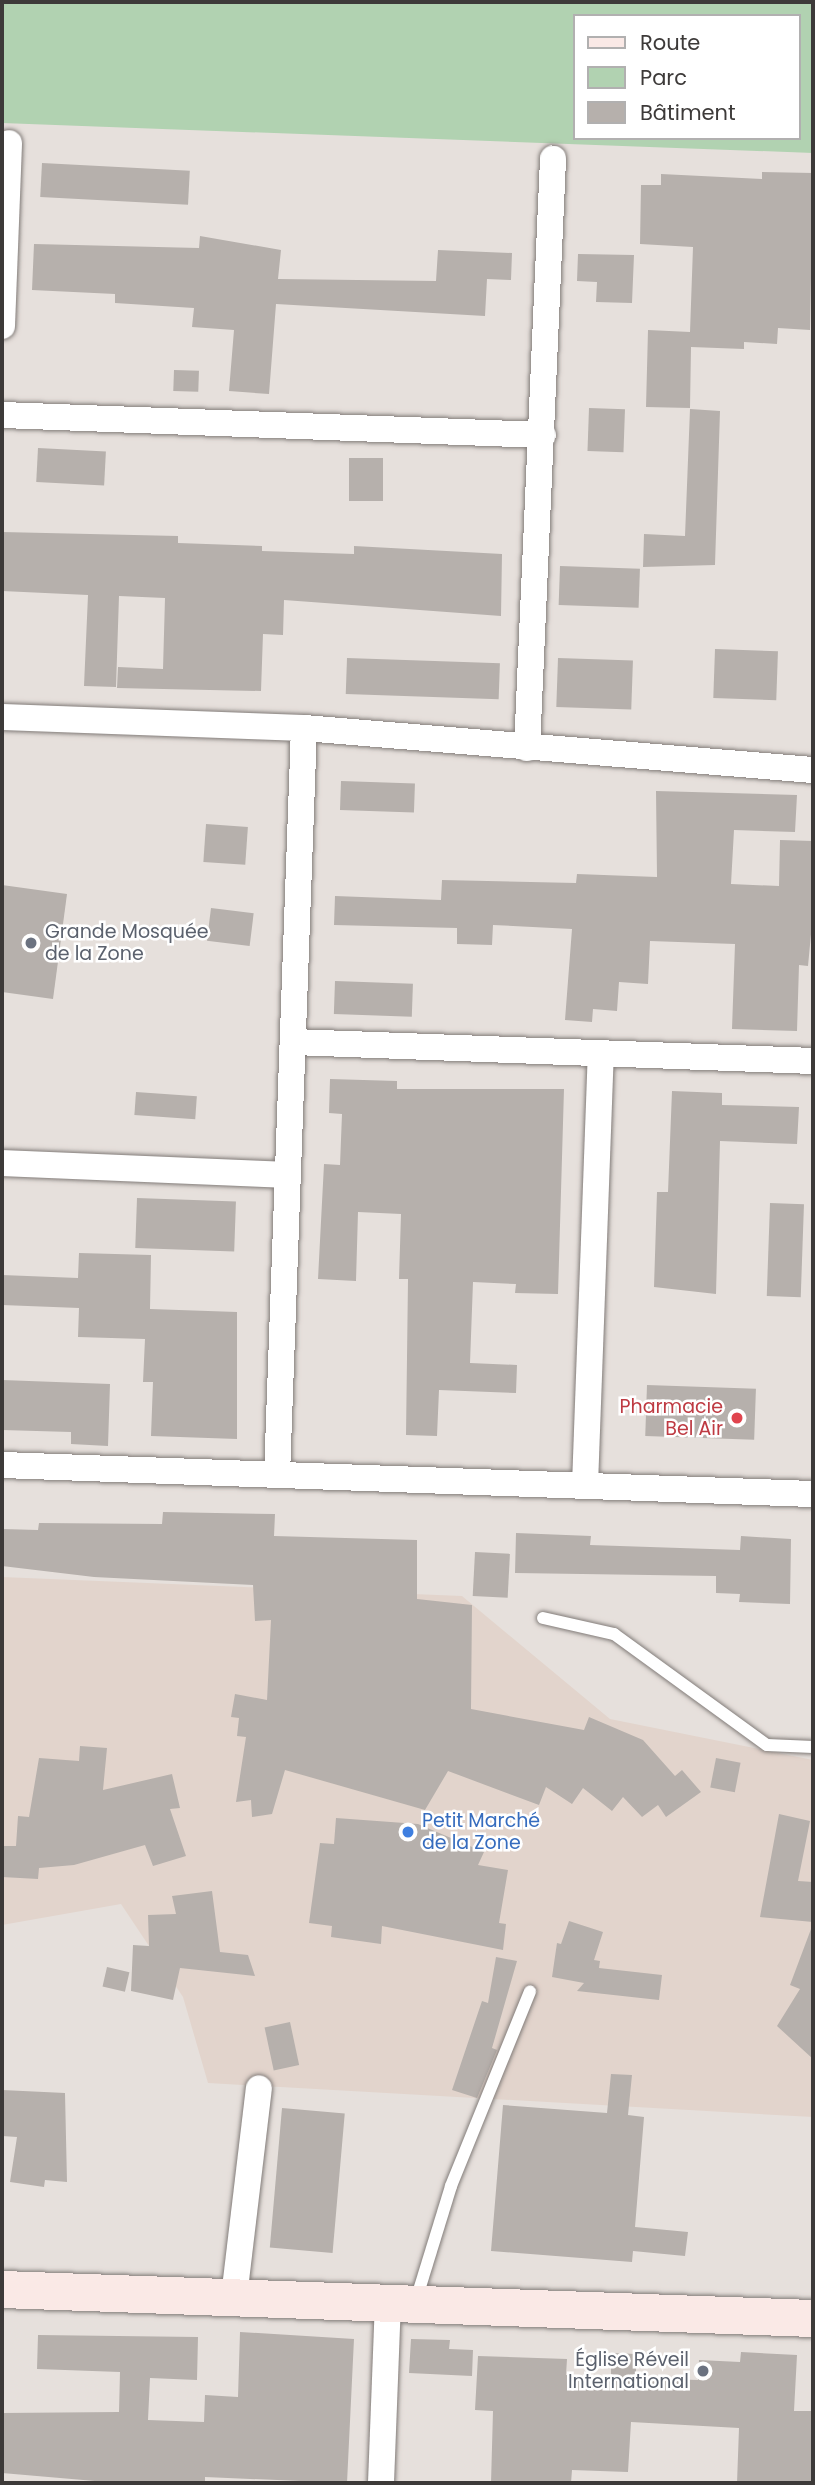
<!DOCTYPE html>
<meta charset="utf-8">
<style>
body{margin:0}
#map{position:relative;width:815px;height:2485px;overflow:hidden;background:#e6e0dc;font-family:Poppins,sans-serif}
div>[style]{position:absolute}
[style*='--x']{left:calc(var(--x)*1px);top:calc(var(--y)*1px);width:calc(var(--w)*1px);rotate:calc(var(--a)*1deg)}
.built>*{inset:0;background:#e2d4cc}
.green>*{inset:0;background:#b1d2b1}
.building>*{inset:0;background:#b6b0ac;transform-origin:0 0}
.roads{filter:drop-shadow(0 0 2px #827c79) drop-shadow(0 0 2px #827c79)}
.lane>*{height:12px;margin:-6px;padding:0 6px;transform-origin:6px;border-radius:6px;background:#fff}
.street>*{height:26px;margin:-13px;padding:0 13px;transform-origin:13px;border-radius:13px;background:#fff}
.secondary>*{height:37px;margin:-18.5px;padding:0 18.5px;transform-origin:18.5px;border-radius:18.5px;background:#fae9e6}
.dots>*{width:19px;height:19px;translate:-50% -50%;box-sizing:border-box;border:4px solid #fff;border-radius:50%}
span{translate:-50% -50%;white-space:nowrap;text-align:center;line-height:1.15;-webkit-text-stroke:5px #fff;paint-order:stroke}
.worship-label{font-size:19px;color:#5b616d}
.left{translate:0 -50%;text-align:left}
.right{translate:-100% -50%;text-align:right}
.health-label{font-size:19px;color:#be3a42}
.shop-label{font-size:19px;color:#366cbe}
.frame{position:absolute;inset:0;border:4px solid #3d3a39;pointer-events:none}
.legend{position:absolute;left:573px;top:14px;width:228px;height:126px;box-sizing:border-box;background:#fff;border:2px solid #b1b0b0;margin:0;padding:9px 12px;list-style:none;font-size:21px;color:#3d3a39}
.legend li{display:flex;align-items:center;gap:14px;height:35px}
.legend b{width:35px;border:2px solid #b1b0b0}
</style>
<div id="map">
<div class="built">
<i style="clip-path:polygon(2px 1577px,462px 1596px,610px 1719px,813px 1760px,813px 2117px,208px 2083px,183px 1997px,121px 1904px,2px 1925px)"></i>
</div>
<div class="green">
<i style="clip-path:polygon(evenodd,2px 2px,813px 2px,813px 153px,2px 123px,2px 2px,575px 16px,799px 16px,799px 138px,575px 138px,575px 16px)"></i>
</div>
<div class="building">
<i style="left:42px;top:163px;width:148px;height:34px;rotate:3deg"></i>
<i style="clip-path:polygon(762px 172px,813px 173px,810px 330px,778px 328px,777px 344px,744px 342px,744px 349px,691px 347px,690px 408px,646px 407px,648px 330px,690px 332px,693px 247px,640px 244px,641px 185px,661px 185px,661px 174px,762px 179px)"></i>
<i style="clip-path:polygon(200px 236px,281px 250px,278px 279px,436px 281px,438px 250px,512px 253px,511px 280px,487px 279px,485px 316px,276px 304px,269px 394px,229px 391px,234px 330px,192px 327px,194px 308px,115px 303px,115px 294px,32px 290px,34px 244px,199px 248px)"></i>
<i style="clip-path:polygon(578px 254px,634px 255px,632px 303px,596px 302px,597px 282px,577px 281px)"></i>
<i style="left:174px;top:370px;width:25px;height:21px;rotate:2deg"></i>
<i style="left:589px;top:408px;width:36px;height:43px;rotate:2deg"></i>
<i style="clip-path:polygon(690px 409px,720px 411px,715px 565px,643px 567px,644px 534px,685px 536px)"></i>
<i style="left:38px;top:448px;width:68px;height:34px;rotate:3deg"></i>
<i style="left:349px;top:458px;width:34px;height:43px"></i>
<i style="clip-path:polygon(2px 532px,178px 536px,178px 543px,262px 546px,262px 551px,354px 554px,354px 546px,502px 554px,501px 616px,284px 600px,283px 635px,263px 634px,261px 691px,117px 688px,118px 667px,163px 669px,165px 598px,119px 596px,116px 687px,84px 686px,88px 595px,2px 591px)"></i>
<i style="left:560px;top:566px;width:80px;height:39px;rotate:2deg"></i>
<i style="left:715px;top:649px;width:63px;height:49px;rotate:2deg"></i>
<i style="left:347px;top:658px;width:153px;height:36px;rotate:2deg"></i>
<i style="left:558px;top:658px;width:75px;height:49px;rotate:2deg"></i>
<i style="left:341px;top:781px;width:74px;height:29px;rotate:2deg"></i>
<i style="clip-path:polygon(656px 791px,797px 795px,795px 832px,734px 830px,731px 884px,779px 886px,780px 840px,813px 841px,813px 913px,808px 966px,799px 965px,797px 1031px,732px 1029px,735px 944px,650px 941px,648px 984px,619px 982px,617px 1011px,593px 1009px,592px 1022px,565px 1020px,572px 929px,493px 925px,492px 945px,457px 944px,457px 928px,334px 925px,335px 896px,441px 900px,442px 880px,576px 883px,577px 874px,657px 877px)"></i>
<i style="left:206px;top:824px;width:42px;height:38px;rotate:4deg"></i>
<i style="clip-path:polygon(2px 885px,67px 894px,53px 999px,2px 992px)"></i>
<i style="left:211px;top:908px;width:43px;height:33px;rotate:7deg"></i>
<i style="left:335px;top:981px;width:78px;height:33px;rotate:2deg"></i>
<i style="clip-path:polygon(330px 1079px,397px 1081px,397px 1089px,564px 1089px,558px 1294px,515px 1293px,516px 1284px,473px 1282px,470px 1363px,517px 1365px,516px 1393px,439px 1390px,437px 1436px,406px 1435px,408px 1279px,399px 1279px,401px 1214px,358px 1212px,356px 1281px,318px 1279px,324px 1164px,340px 1165px,342px 1114px,329px 1113px)"></i>
<i style="clip-path:polygon(672px 1091px,722px 1093px,722px 1105px,799px 1107px,797px 1144px,720px 1141px,716px 1294px,654px 1287px,657px 1192px,668px 1192px)"></i>
<i style="left:136px;top:1092px;width:61px;height:23px;rotate:4deg"></i>
<i style="left:137px;top:1198px;width:99px;height:50px;rotate:2deg"></i>
<i style="left:770px;top:1203px;width:34px;height:93px;rotate:2deg"></i>
<i style="clip-path:polygon(79px 1253px,151px 1255px,150px 1309px,237px 1312px,237px 1439px,151px 1436px,153px 1382px,143px 1382px,145px 1339px,78px 1337px,79px 1308px,2px 1305px,2px 1275px,78px 1278px)"></i>
<i style="clip-path:polygon(2px 1380px,110px 1384px,108px 1446px,71px 1444px,71px 1432px,2px 1430px)"></i>
<i style="left:647px;top:1385px;width:109px;height:51px;rotate:2deg"></i>
<i style="clip-path:polygon(163px 1512px,275px 1514px,274px 1536px,417px 1540px,417px 1599px,472px 1605px,471px 1709px,584px 1730px,589px 1717px,643px 1740px,675px 1776px,682px 1770px,701px 1792px,666px 1817px,658px 1805px,642px 1817px,623px 1797px,612px 1811px,583px 1788px,572px 1804px,546px 1787px,539px 1805px,448px 1771px,425px 1810px,285px 1770px,272px 1814px,252px 1817px,251px 1800px,236px 1802px,246px 1737px,237px 1736px,239px 1718px,231px 1717px,235px 1694px,267px 1700px,271px 1620px,255px 1621px,253px 1585px,94px 1577px,2px 1566px,2px 1529px,38px 1530px,39px 1523px,162px 1524px)"></i>
<i style="clip-path:polygon(516px 1533px,591px 1536px,590px 1545px,740px 1550px,741px 1536px,791px 1539px,790px 1604px,739px 1602px,740px 1594px,716px 1593px,716px 1576px,515px 1573px)"></i>
<i style="left:475px;top:1552px;width:35px;height:44px;rotate:3deg"></i>
<i style="clip-path:polygon(80px 1746px,107px 1748px,103px 1790px,172px 1774px,180px 1808px,170px 1809px,186px 1856px,153px 1866px,145px 1845px,74px 1865px,39px 1868px,38px 1879px,2px 1877px,2px 1846px,16px 1846px,18px 1816px,29px 1817px,39px 1758px,79px 1761px)"></i>
<i style="left:716px;top:1758px;width:25px;height:30px;rotate:11deg"></i>
<i style="clip-path:polygon(779px 1814px,810px 1821px,798px 1881px,813px 1882px,813px 1922px,760px 1917px)"></i>
<i style="clip-path:polygon(336px 1818px,418px 1824px,484px 1852px,478px 1865px,508px 1870px,499px 1923px,506px 1924px,503px 1950px,382px 1926px,381px 1944px,331px 1937px,332px 1926px,309px 1923px,320px 1843px,334px 1844px)"></i>
<i style="clip-path:polygon(212px 1891px,220px 1952px,248px 1955px,255px 1976px,180px 1968px,173px 2000px,131px 1991px,133px 1945px,149px 1946px,148px 1915px,176px 1914px,172px 1896px)"></i>
<i style="clip-path:polygon(569px 1921px,603px 1932px,594px 1960px,600px 1961px,599px 1968px,662px 1975px,659px 2000px,577px 1991px,584px 1983px,552px 1977px,557px 1943px,561px 1944px)"></i>
<i style="clip-path:polygon(811px 1929px,813px 1930px,813px 2059px,777px 2026px,800px 1989px,790px 1985px)"></i>
<i style="clip-path:polygon(496px 1957px,517px 1961px,492px 2048px,497px 2050px,477px 2098px,452px 2090px,482px 2001px,488px 2003px)"></i>
<i style="left:107px;top:1967px;width:23px;height:20px;rotate:13deg"></i>
<i style="left:290px;top:2022px;width:44px;height:26px;rotate:78deg"></i>
<i style="clip-path:polygon(611px 2074px,632px 2075px,628px 2115px,644px 2117px,635px 2227px,688px 2232px,685px 2256px,633px 2251px,632px 2262px,491px 2251px,503px 2105px,607px 2113px)"></i>
<i style="clip-path:polygon(2px 2090px,65px 2093px,67px 2182px,45px 2180px,44px 2187px,10px 2182px,17px 2137px,2px 2136px)"></i>
<i style="left:282px;top:2108px;width:63px;height:140px;rotate:5deg"></i>
<i style="clip-path:polygon(240px 2332px,354px 2339px,347px 2483px,205px 2477px,205px 2483px,118px 2483px,2px 2473px,2px 2413px,119px 2412px,120px 2372px,37px 2369px,38px 2335px,198px 2337px,197px 2380px,150px 2378px,148px 2420px,204px 2422px,205px 2395px,238px 2397px)"></i>
<i style="clip-path:polygon(411px 2339px,450px 2340px,449px 2349px,473px 2350px,472px 2376px,409px 2373px)"></i>
<i style="clip-path:polygon(741px 2352px,797px 2355px,794px 2411px,813px 2411px,813px 2483px,737px 2483px,739px 2428px,631px 2422px,628px 2472px,572px 2470px,571px 2483px,491px 2483px,493px 2411px,475px 2410px,478px 2356px,567px 2359px,566px 2375px,611px 2377px,611px 2353px,636px 2354px,636px 2378px,698px 2380px,699px 2360px,740px 2362px)"></i>
</div>
<div class="roads">
<div class="lane">
<i style="--x:543;--y:1618;--w:73;--a:12.7"></i>
<i style="--x:614;--y:1634;--w:189;--a:36"></i>
<i style="--x:767;--y:1745;--w:46;--a:2.5"></i>
<i style="--x:416;--y:2300;--w:119;--a:-72.9"></i>
<i style="--x:451;--y:2186;--w:210;--a:-67.9"></i>
</div>
<div class="street">
<i style="--x:2;--y:326;--w:183;--a:-87.8"></i>
<i style="--x:2;--y:415;--w:541;--a:2.12"></i>
<i style="--x:2;--y:717;--w:302;--a:2.1"></i>
<i style="--x:304;--y:728;--w:511;--a:4.72"></i>
<i style="--x:527;--y:748;--w:590;--a:-87.47"></i>
<i style="--x:293;--y:1042;--w:520;--a:2.09"></i>
<i style="--x:2;--y:1163;--w:286;--a:2.4"></i>
<i style="--x:2;--y:1465;--w:812;--a:2.05"></i>
<i style="--x:277;--y:1475;--w:747;--a:-87.93"></i>
<i style="--x:585;--y:1485;--w:431;--a:-87.9"></i>
<i style="--x:234;--y:2297;--w:210;--a:-83.2"></i>
<i style="--x:381;--y:2483;--w:180;--a:-87.8"></i>
</div>
<div class="secondary">
<i style="--x:2;--y:2289;--w:812;--a:2.05"></i>
</div>
</div>
<div class="dots">
<i style="left:31px;top:943px;background:#6b7280"></i>
<i style="left:737px;top:1418px;background:#e0444e"></i>
<i style="left:408px;top:1832px;background:#3f7fe0"></i>
<i style="left:703px;top:2371px;background:#6b7280"></i>
</div>
<div class="worship-label">
<span class="left" style="left:45px;top:943px">Grande Mosquée<br>de la Zone</span>
<span class="right" style="left:689px;top:2371px">Église Réveil<br>International</span>
</div>
<div class="health-label">
<span class="right" style="left:723px;top:1418px">Pharmacie<br>Bel Air</span>
</div>
<div class="shop-label">
<span class="left" style="left:422px;top:1832px">Petit Marché<br>de la Zone</span>
</div>
<div class="frame"></div>
<ul class="legend">
<li><b style="height:9px;background:#fae9e6"></b>Route</li>
<li><b style="height:19px;background:#b1d2b1"></b>Parc</li>
<li><b style="height:19px;background:#b6b0ac"></b>Bâtiment</li>
</ul>
</div>
